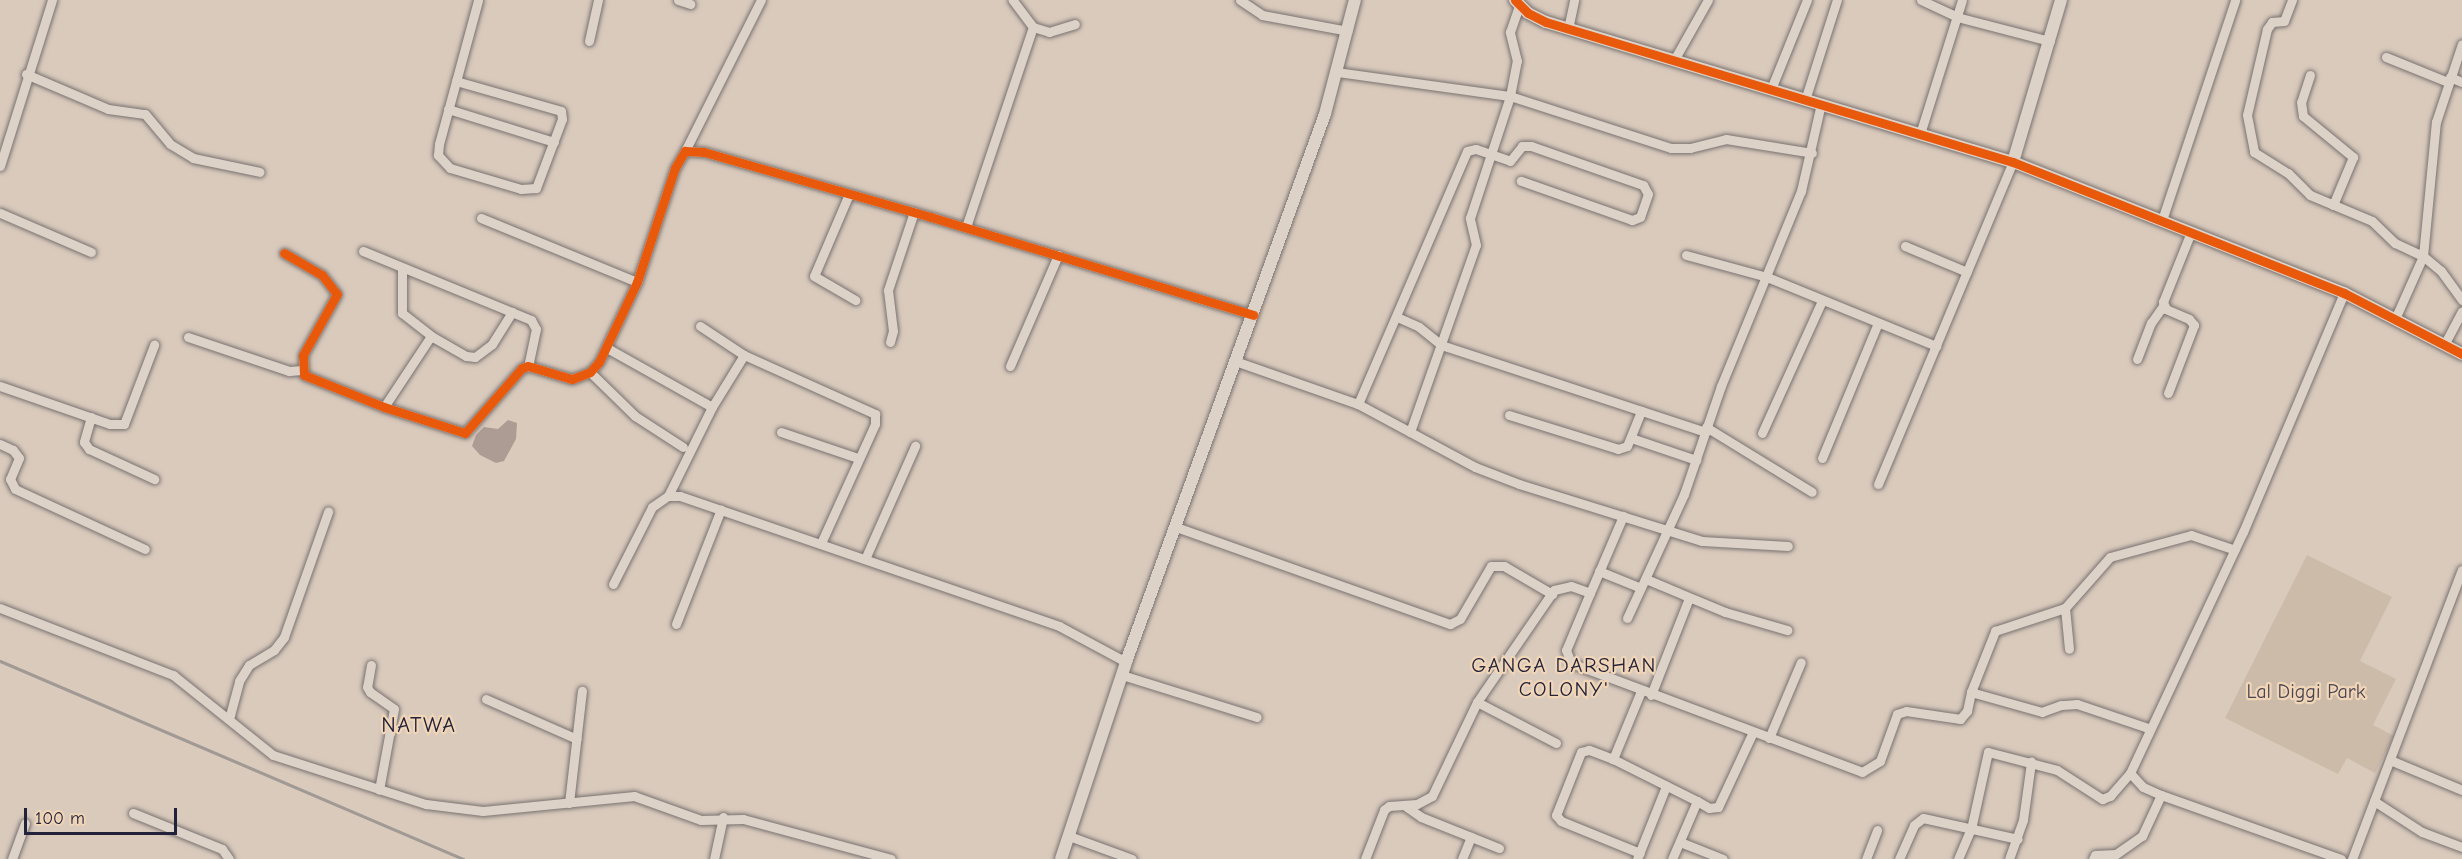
<!DOCTYPE html>
<style>
body{margin:0}
#map{position:relative;width:2462px;height:859px;overflow:hidden;background:#d9cabc;font-family:"Comic Neue",sans-serif}
div>[style]{position:absolute}
[style*='--x']{left:calc(var(--x)*1px);top:calc(var(--y)*1px);width:calc(var(--w)*1px);rotate:calc(var(--a)*1deg)}
.green>*{inset:0;background:#cdbbaa}
.water>*{inset:0;background:#ad9c94}
.roads{filter:drop-shadow(0 0 2px #797271) drop-shadow(0 0 2px #797271)}
.minor>*{height:9px;margin:-4.5px;padding:0 4.5px;transform-origin:4.5px;border-radius:4.5px;background:#ddd2c8}
.tertiary>*{height:12px;margin:-6px;padding:0 6px;transform-origin:6px;border-radius:6px;background:#ddd2c8}
.rail>*{height:3px;margin:-1.5px;padding:0 1.5px;transform-origin:1.5px;border-radius:1.5px;background:#a09994}
.cycleway>*{height:9px;margin:-4.5px;padding:0 4.5px;transform-origin:4.5px;border-radius:4.5px;background:#e8590c}
span{translate:-50% -50%;white-space:nowrap;text-align:center;line-height:1.15;-webkit-text-stroke:4.5px #f1d5b7;paint-order:stroke}
.park-label{font-size:20px;color:#4a4553}
.neighbourhood-label{font-size:21px;color:#22223b;letter-spacing:1.5px}
.quarter-label{font-size:22px;color:#22223b;letter-spacing:1.5px}
.scale{position:absolute;left:24px;top:808px;width:153px;height:27px;box-sizing:border-box;border:3px solid #22223b;border-top:0;padding-left:8px;font-size:18px;line-height:21px;white-space:nowrap;color:#22223b;-webkit-text-stroke:4px #f1d5b7;paint-order:stroke}
</style>
<div id="map">
<div class="green">
<i style="clip-path:polygon(2307px 555px,2392px 597px,2360px 661px,2396px 679px,2373px 725px,2394px 736px,2375px 773px,2347px 758px,2338px 774px,2225px 718px)"></i>
</div>
<div class="water">
<i style="clip-path:polygon(508px 420px,517px 423px,516px 439px,504px 461px,496px 463px,480px 455px,472px 446px,476px 435px,484px 427px,498px 429px)"></i>
</div>
<div class="roads">
<div class="minor">
<i style="--x:678;--y:0;--w:13;--a:18"></i>
<i style="--x:1240;--y:0;--w:27;--a:34"></i>
<i style="--x:1262;--y:15;--w:87;--a:10.5"></i>
<i style="--x:1921;--y:0;--w:40;--a:25"></i>
<i style="--x:1957;--y:17;--w:96;--a:14.5"></i>
<i style="--x:2292;--y:0;--w:22;--a:111"></i>
<i style="--x:2284;--y:21;--w:12;--a:175"></i>
<i style="--x:2272;--y:22;--w:9;--a:126"></i>
<i style="--x:2267;--y:29;--w:88;--a:103.1"></i>
<i style="--x:2247;--y:115;--w:38;--a:79"></i>
<i style="--x:2254;--y:152;--w:40;--a:32"></i>
<i style="--x:2288;--y:173;--w:31;--a:45"></i>
<i style="--x:2310;--y:195;--w:67;--a:22.8"></i>
<i style="--x:2372;--y:221;--w:32;--a:44"></i>
<i style="--x:2395;--y:243;--w:31;--a:25"></i>
<i style="--x:2423;--y:256;--w:23;--a:40"></i>
<i style="--x:2441;--y:271;--w:36;--a:54"></i>
<i style="--x:1033;--y:27;--w:17;--a:17"></i>
<i style="--x:1049;--y:32;--w:27;--a:-17"></i>
<i style="--x:1568;--y:29;--w:30;--a:-78"></i>
<i style="--x:589;--y:41;--w:42;--a:-77.6"></i>
<i style="--x:2386;--y:57;--w:67;--a:22"></i>
<i style="--x:1674;--y:60;--w:69;--a:-60.5"></i>
<i style="--x:1337;--y:72;--w:175;--a:7.9"></i>
<i style="--x:1510;--y:96;--w:169;--a:17.9"></i>
<i style="--x:1671;--y:148;--w:19;--a:0"></i>
<i style="--x:1690;--y:148;--w:37;--a:-14"></i>
<i style="--x:1726;--y:139;--w:87;--a:9.2"></i>
<i style="--x:26;--y:74;--w:89;--a:23.1"></i>
<i style="--x:108;--y:109;--w:37;--a:8"></i>
<i style="--x:145;--y:114;--w:39;--a:50"></i>
<i style="--x:170;--y:144;--w:27;--a:31"></i>
<i style="--x:193;--y:158;--w:68;--a:11.8"></i>
<i style="--x:2310;--y:75;--w:28;--a:108"></i>
<i style="--x:2301;--y:102;--w:14;--a:82"></i>
<i style="--x:2303;--y:116;--w:65;--a:39.4"></i>
<i style="--x:2353;--y:157;--w:52;--a:112.6"></i>
<i style="--x:2450;--y:77;--w:13;--a:23"></i>
<i style="--x:456;--y:81;--w:109;--a:15.9"></i>
<i style="--x:561;--y:111;--w:8;--a:83"></i>
<i style="--x:562;--y:119;--w:74;--a:110.6"></i>
<i style="--x:536;--y:188;--w:15;--a:176"></i>
<i style="--x:521;--y:189;--w:74;--a:-163.5"></i>
<i style="--x:450;--y:168;--w:18;--a:-133"></i>
<i style="--x:438;--y:155;--w:11;--a:-85"></i>
<i style="--x:439;--y:144;--w:149;--a:-74.8"></i>
<i style="--x:1771;--y:89;--w:96;--a:-68"></i>
<i style="--x:1805;--y:100;--w:105;--a:-72.3"></i>
<i style="--x:448;--y:109;--w:111;--a:17.3"></i>
<i style="--x:1920;--y:134;--w:140;--a:-72.6"></i>
<i style="--x:685;--y:151;--w:169;--a:-63.3"></i>
<i style="--x:0;--y:166;--w:174;--a:-72.6"></i>
<i style="--x:849;--y:194;--w:89;--a:113.1"></i>
<i style="--x:814;--y:276;--w:48;--a:30.3"></i>
<i style="--x:0;--y:213;--w:99;--a:23.2"></i>
<i style="--x:481;--y:218;--w:169;--a:22.3"></i>
<i style="--x:2162;--y:220;--w:232;--a:-71.6"></i>
<i style="--x:966;--y:227;--w:211;--a:-71.5"></i>
<i style="--x:1033;--y:27;--w:34;--a:-127"></i>
<i style="--x:1905;--y:246;--w:67;--a:22.8"></i>
<i style="--x:363;--y:251;--w:182;--a:22.3"></i>
<i style="--x:531;--y:320;--w:10;--a:61"></i>
<i style="--x:536;--y:329;--w:38;--a:102"></i>
<i style="--x:284;--y:253;--w:44;--a:30.1"></i>
<i style="--x:322;--y:275;--w:24;--a:52"></i>
<i style="--x:337;--y:294;--w:70;--a:119.1"></i>
<i style="--x:303;--y:355;--w:20;--a:87"></i>
<i style="--x:304;--y:375;--w:86;--a:21.8"></i>
<i style="--x:384;--y:407;--w:85;--a:17.8"></i>
<i style="--x:465;--y:433;--w:86;--a:-48.8"></i>
<i style="--x:522;--y:368;--w:6;--a:-18"></i>
<i style="--x:528;--y:366;--w:46;--a:16.5"></i>
<i style="--x:572;--y:379;--w:19;--a:-21"></i>
<i style="--x:590;--y:372;--w:13;--a:-48"></i>
<i style="--x:599;--y:362;--w:89;--a:-64.6"></i>
<i style="--x:637;--y:282;--w:120;--a:-71.6"></i>
<i style="--x:675;--y:168;--w:20;--a:-60"></i>
<i style="--x:685;--y:151;--w:19;--a:3"></i>
<i style="--x:704;--y:152;--w:236;--a:16"></i>
<i style="--x:931;--y:217;--w:337;--a:16.9"></i>
<i style="--x:1686;--y:255;--w:84;--a:15.2"></i>
<i style="--x:1767;--y:277;--w:183;--a:22.2"></i>
<i style="--x:402;--y:268;--w:45;--a:90"></i>
<i style="--x:402;--y:313;--w:37;--a:38"></i>
<i style="--x:431;--y:336;--w:40;--a:29.7"></i>
<i style="--x:466;--y:356;--w:9;--a:6"></i>
<i style="--x:475;--y:357;--w:21;--a:-37"></i>
<i style="--x:492;--y:344;--w:38;--a:-58"></i>
<i style="--x:1397;--y:317;--w:24;--a:24"></i>
<i style="--x:1419;--y:327;--w:28;--a:39"></i>
<i style="--x:1441;--y:345;--w:278;--a:18.2"></i>
<i style="--x:2395;--y:319;--w:69;--a:-66"></i>
<i style="--x:2423;--y:256;--w:135;--a:-84.5"></i>
<i style="--x:2436;--y:122;--w:82;--a:-71.6"></i>
<i style="--x:700;--y:326;--w:53;--a:33.4"></i>
<i style="--x:744;--y:355;--w:144;--a:24.2"></i>
<i style="--x:875;--y:414;--w:10;--a:90"></i>
<i style="--x:875;--y:424;--w:131;--a:114.4"></i>
<i style="--x:188;--y:337;--w:107;--a:18.6"></i>
<i style="--x:289;--y:371;--w:13;--a:-4"></i>
<i style="--x:890;--y:342;--w:11;--a:-75"></i>
<i style="--x:893;--y:331;--w:41;--a:-97"></i>
<i style="--x:888;--y:290;--w:82;--a:-71.6"></i>
<i style="--x:2444;--y:345;--w:38;--a:-62"></i>
<i style="--x:607;--y:348;--w:120;--a:29.3"></i>
<i style="--x:2137;--y:359;--w:39;--a:-69"></i>
<i style="--x:2151;--y:323;--w:21;--a:-55"></i>
<i style="--x:1235;--y:361;--w:130;--a:19.3"></i>
<i style="--x:1358;--y:404;--w:133;--a:28.3"></i>
<i style="--x:1475;--y:467;--w:47;--a:21.1"></i>
<i style="--x:1519;--y:484;--w:192;--a:17.3"></i>
<i style="--x:1702;--y:541;--w:86;--a:3.3"></i>
<i style="--x:1010;--y:366;--w:121;--a:-66.6"></i>
<i style="--x:590;--y:372;--w:63;--a:44.4"></i>
<i style="--x:635;--y:416;--w:57;--a:32.9"></i>
<i style="--x:0;--y:386;--w:116;--a:19.1"></i>
<i style="--x:110;--y:424;--w:14;--a:0"></i>
<i style="--x:124;--y:424;--w:85;--a:-69.2"></i>
<i style="--x:2168;--y:393;--w:73;--a:-69.1"></i>
<i style="--x:2194;--y:325;--w:8;--a:-130"></i>
<i style="--x:2189;--y:319;--w:25;--a:-157"></i>
<i style="--x:2166;--y:309;--w:8;--a:-113"></i>
<i style="--x:2163;--y:302;--w:75;--a:-68.2"></i>
<i style="--x:1358;--y:404;--w:275;--a:-66.7"></i>
<i style="--x:1467;--y:151;--w:9;--a:-13"></i>
<i style="--x:1476;--y:149;--w:36;--a:19"></i>
<i style="--x:1510;--y:161;--w:19;--a:-51"></i>
<i style="--x:1522;--y:146;--w:9;--a:0"></i>
<i style="--x:1531;--y:146;--w:119;--a:19.2"></i>
<i style="--x:1643;--y:185;--w:10;--a:61"></i>
<i style="--x:1648;--y:194;--w:24;--a:109"></i>
<i style="--x:1640;--y:217;--w:9;--a:159"></i>
<i style="--x:1632;--y:220;--w:118;--a:-160.6"></i>
<i style="--x:384;--y:407;--w:85;--a:-56.5"></i>
<i style="--x:1509;--y:415;--w:114;--a:17.3"></i>
<i style="--x:1618;--y:449;--w:9;--a:-18"></i>
<i style="--x:1627;--y:446;--w:38;--a:-68"></i>
<i style="--x:91;--y:417;--w:26;--a:106"></i>
<i style="--x:84;--y:442;--w:9;--a:54"></i>
<i style="--x:89;--y:449;--w:72;--a:24.8"></i>
<i style="--x:1706;--y:427;--w:124;--a:31.5"></i>
<i style="--x:781;--y:432;--w:81;--a:18.7"></i>
<i style="--x:1410;--y:432;--w:198;--a:-70.6"></i>
<i style="--x:1476;--y:245;--w:28;--a:-103"></i>
<i style="--x:1470;--y:218;--w:128;--a:-71.8"></i>
<i style="--x:1510;--y:96;--w:36;--a:-79"></i>
<i style="--x:1517;--y:61;--w:30;--a:-104"></i>
<i style="--x:1510;--y:32;--w:28;--a:-71"></i>
<i style="--x:1762;--y:433;--w:145;--a:-65.6"></i>
<i style="--x:1631;--y:438;--w:69;--a:18.7"></i>
<i style="--x:0;--y:444;--w:14;--a:25"></i>
<i style="--x:13;--y:450;--w:10;--a:53"></i>
<i style="--x:19;--y:458;--w:23;--a:113"></i>
<i style="--x:10;--y:479;--w:11;--a:63"></i>
<i style="--x:15;--y:489;--w:143;--a:24.8"></i>
<i style="--x:1822;--y:458;--w:146;--a:-67.5"></i>
<i style="--x:1878;--y:484;--w:349;--a:-67.3"></i>
<i style="--x:668;--y:496;--w:99;--a:-63.7"></i>
<i style="--x:712;--y:407;--w:61;--a:-58.4"></i>
<i style="--x:1176;--y:527;--w:291;--a:19.5"></i>
<i style="--x:1450;--y:624;--w:11;--a:-27"></i>
<i style="--x:1460;--y:619;--w:61;--a:-59.7"></i>
<i style="--x:1491;--y:566;--w:13;--a:0"></i>
<i style="--x:1504;--y:566;--w:56;--a:30.3"></i>
<i style="--x:865;--y:559;--w:124;--a:-66.1"></i>
<i style="--x:1599;--y:571;--w:45;--a:22"></i>
<i style="--x:1646;--y:579;--w:86;--a:22.7"></i>
<i style="--x:1725;--y:612;--w:65;--a:16.2"></i>
<i style="--x:613;--y:584;--w:86;--a:-63.1"></i>
<i style="--x:652;--y:507;--w:19;--a:-35"></i>
<i style="--x:668;--y:496;--w:12;--a:0"></i>
<i style="--x:680;--y:496;--w:401;--a:18.9"></i>
<i style="--x:1059;--y:626;--w:76;--a:28.2"></i>
<i style="--x:1590;--y:593;--w:62;--a:112.8"></i>
<i style="--x:1566;--y:650;--w:14;--a:69"></i>
<i style="--x:1571;--y:663;--w:311;--a:20.5"></i>
<i style="--x:1862;--y:772;--w:21;--a:-31"></i>
<i style="--x:1880;--y:761;--w:50;--a:-70.1"></i>
<i style="--x:1897;--y:714;--w:9;--a:-18"></i>
<i style="--x:1906;--y:711;--w:55;--a:8.4"></i>
<i style="--x:1960;--y:719;--w:11;--a:-49"></i>
<i style="--x:1967;--y:711;--w:19;--a:-78"></i>
<i style="--x:0;--y:608;--w:186;--a:21.2"></i>
<i style="--x:173;--y:675;--w:128;--a:38.7"></i>
<i style="--x:273;--y:755;--w:161;--a:17.8"></i>
<i style="--x:426;--y:804;--w:57;--a:7"></i>
<i style="--x:483;--y:811;--w:152;--a:-5.7"></i>
<i style="--x:634;--y:796;--w:71;--a:19.7"></i>
<i style="--x:701;--y:820;--w:42;--a:-1.4"></i>
<i style="--x:743;--y:819;--w:153;--a:15.1"></i>
<i style="--x:2065;--y:608;--w:41;--a:84.4"></i>
<i style="--x:1627;--y:618;--w:136;--a:-65.3"></i>
<i style="--x:1684;--y:494;--w:114;--a:-71.1"></i>
<i style="--x:1721;--y:386;--w:211;--a:-67.7"></i>
<i style="--x:1801;--y:191;--w:89;--a:-77.1"></i>
<i style="--x:676;--y:624;--w:123;--a:-68.6"></i>
<i style="--x:371;--y:665;--w:22;--a:100"></i>
<i style="--x:367;--y:687;--w:6;--a:59"></i>
<i style="--x:370;--y:692;--w:29;--a:35"></i>
<i style="--x:394;--y:709;--w:82;--a:100.5"></i>
<i style="--x:1122;--y:675;--w:141;--a:17.3"></i>
<i style="--x:1641;--y:691;--w:74;--a:112.4"></i>
<i style="--x:1613;--y:759;--w:94;--a:26.6"></i>
<i style="--x:1697;--y:801;--w:63;--a:113.3"></i>
<i style="--x:1651;--y:695;--w:104;--a:-68.6"></i>
<i style="--x:486;--y:699;--w:99;--a:23.7"></i>
<i style="--x:1477;--y:702;--w:89;--a:27.4"></i>
<i style="--x:229;--y:719;--w:39;--a:-75"></i>
<i style="--x:239;--y:681;--w:19;--a:-58"></i>
<i style="--x:249;--y:665;--w:29;--a:-31"></i>
<i style="--x:274;--y:650;--w:16;--a:-52"></i>
<i style="--x:284;--y:637;--w:133;--a:-70.6"></i>
<i style="--x:2148;--y:728;--w:75;--a:-161.3"></i>
<i style="--x:2077;--y:704;--w:16;--a:176"></i>
<i style="--x:2061;--y:705;--w:20;--a:160"></i>
<i style="--x:2042;--y:712;--w:74;--a:-164.3"></i>
<i style="--x:1971;--y:692;--w:66;--a:-68.5"></i>
<i style="--x:1995;--y:631;--w:74;--a:-18.2"></i>
<i style="--x:2065;--y:608;--w:68;--a:-48.6"></i>
<i style="--x:2110;--y:557;--w:84;--a:-15.2"></i>
<i style="--x:2191;--y:535;--w:46;--a:18.8"></i>
<i style="--x:1769;--y:738;--w:82;--a:-67.2"></i>
<i style="--x:1613;--y:759;--w:26;--a:-159"></i>
<i style="--x:1589;--y:750;--w:8;--a:166"></i>
<i style="--x:1581;--y:752;--w:68;--a:111.6"></i>
<i style="--x:1556;--y:815;--w:8;--a:50"></i>
<i style="--x:1561;--y:821;--w:85;--a:22.1"></i>
<i style="--x:2390;--y:760;--w:78;--a:22.6"></i>
<i style="--x:1697;--y:801;--w:14;--a:30"></i>
<i style="--x:1709;--y:808;--w:9;--a:-6"></i>
<i style="--x:1718;--y:807;--w:83;--a:-65"></i>
<i style="--x:2374;--y:801;--w:57;--a:32.9"></i>
<i style="--x:2422;--y:832;--w:43;--a:20.6"></i>
<i style="--x:569;--y:803;--w:113;--a:-83.4"></i>
<i style="--x:1404;--y:805;--w:21;--a:35"></i>
<i style="--x:1421;--y:817;--w:84;--a:21.7"></i>
<i style="--x:133;--y:813;--w:96;--a:22"></i>
<i style="--x:222;--y:849;--w:12;--a:55"></i>
<i style="--x:1069;--y:836;--w:67;--a:20.1"></i>
<i style="--x:1680;--y:842;--w:46;--a:21.6"></i>
<i style="--x:12;--y:859;--w:38;--a:-70"></i>
<i style="--x:714;--y:859;--w:43;--a:-77.9"></i>
<i style="--x:1365;--y:859;--w:53;--a:-68.8"></i>
<i style="--x:1384;--y:810;--w:6;--a:-39"></i>
<i style="--x:1389;--y:806;--w:28;--a:-4"></i>
<i style="--x:1417;--y:804;--w:17;--a:-28"></i>
<i style="--x:1432;--y:796;--w:104;--a:-64.4"></i>
<i style="--x:1477;--y:702;--w:136;--a:-55.5"></i>
<i style="--x:1554;--y:590;--w:17;--a:-13"></i>
<i style="--x:1571;--y:586;--w:20;--a:20"></i>
<i style="--x:1590;--y:593;--w:84;--a:-66.8"></i>
<i style="--x:1462;--y:859;--w:24;--a:-68"></i>
<i style="--x:1637;--y:859;--w:79;--a:-68.3"></i>
<i style="--x:1866;--y:859;--w:31;--a:-69"></i>
<i style="--x:1899;--y:859;--w:37;--a:-66"></i>
<i style="--x:1914;--y:825;--w:11;--a:-38"></i>
<i style="--x:1923;--y:818;--w:97;--a:12.5"></i>
<i style="--x:1958;--y:859;--w:33;--a:-67"></i>
<i style="--x:1971;--y:829;--w:79;--a:-77.6"></i>
<i style="--x:1988;--y:752;--w:71;--a:14.6"></i>
<i style="--x:2057;--y:770;--w:54;--a:32.8"></i>
<i style="--x:2102;--y:799;--w:9;--a:-21"></i>
<i style="--x:2110;--y:796;--w:30;--a:-49"></i>
<i style="--x:2009;--y:859;--w:41;--a:-70.3"></i>
<i style="--x:2023;--y:820;--w:59;--a:-82.1"></i>
<i style="--x:2093;--y:859;--w:4;--a:-63"></i>
<i style="--x:2095;--y:855;--w:21;--a:-3"></i>
<i style="--x:2116;--y:854;--w:32;--a:-35"></i>
<i style="--x:2142;--y:836;--w:45;--a:-65.1"></i>
<i style="--x:2341;--y:859;--w:191;--a:-160.4"></i>
<i style="--x:2161;--y:795;--w:20;--a:-156"></i>
<i style="--x:2143;--y:787;--w:19;--a:-133"></i>
<i style="--x:2130;--y:773;--w:266;--a:-64.9"></i>
<i style="--x:2243;--y:532;--w:259;--a:-67.1"></i>
<i style="--x:2352;--y:859;--w:309;--a:-69.2"></i>
</div>
<div class="tertiary">
<i style="--x:1515;--y:0;--w:18;--a:45"></i>
<i style="--x:1528;--y:13;--w:20;--a:27"></i>
<i style="--x:1546;--y:22;--w:488;--a:16.7"></i>
<i style="--x:2013;--y:162;--w:356;--a:21.6"></i>
<i style="--x:2344;--y:293;--w:133;--a:27.3"></i>
<i style="--x:2013;--y:162;--w:169;--a:-73.5"></i>
<i style="--x:1061;--y:859;--w:207;--a:-71.7"></i>
<i style="--x:1126;--y:662;--w:583;--a:-70.04"></i>
<i style="--x:1325;--y:114;--w:118;--a:-75.3"></i>
</div>
</div>
<div class="rail">
<i style="--x:0;--y:661;--w:504;--a:23.15"></i>
</div>
<div class="cycleway">
<i style="--x:1515;--y:0;--w:18;--a:45"></i>
<i style="--x:1528;--y:13;--w:20;--a:27"></i>
<i style="--x:1546;--y:22;--w:488;--a:16.7"></i>
<i style="--x:2013;--y:162;--w:356;--a:21.6"></i>
<i style="--x:2344;--y:293;--w:133;--a:27.3"></i>
<i style="--x:284;--y:253;--w:44;--a:30.1"></i>
<i style="--x:322;--y:275;--w:24;--a:52"></i>
<i style="--x:337;--y:294;--w:70;--a:119.1"></i>
<i style="--x:303;--y:355;--w:20;--a:87"></i>
<i style="--x:304;--y:375;--w:86;--a:21.8"></i>
<i style="--x:384;--y:407;--w:85;--a:17.8"></i>
<i style="--x:465;--y:433;--w:86;--a:-48.8"></i>
<i style="--x:522;--y:368;--w:6;--a:-18"></i>
<i style="--x:528;--y:366;--w:46;--a:16.5"></i>
<i style="--x:572;--y:379;--w:19;--a:-21"></i>
<i style="--x:590;--y:372;--w:13;--a:-48"></i>
<i style="--x:599;--y:362;--w:89;--a:-64.6"></i>
<i style="--x:637;--y:282;--w:120;--a:-71.6"></i>
<i style="--x:675;--y:168;--w:20;--a:-60"></i>
<i style="--x:685;--y:151;--w:19;--a:3"></i>
<i style="--x:704;--y:152;--w:236;--a:16"></i>
<i style="--x:931;--y:217;--w:337;--a:16.9"></i>
</div>
<div class="park-label">
<span style="left:2306px;top:691px">Lal Diggi Park</span>
</div>
<div class="neighbourhood-label">
<span style="left:1564px;top:677px">GANGA DARSHAN<br>COLONY'</span>
</div>
<div class="quarter-label">
<span style="left:419px;top:726px">NATWA</span>
</div>
<div class="scale">100 m</div>
</div>
